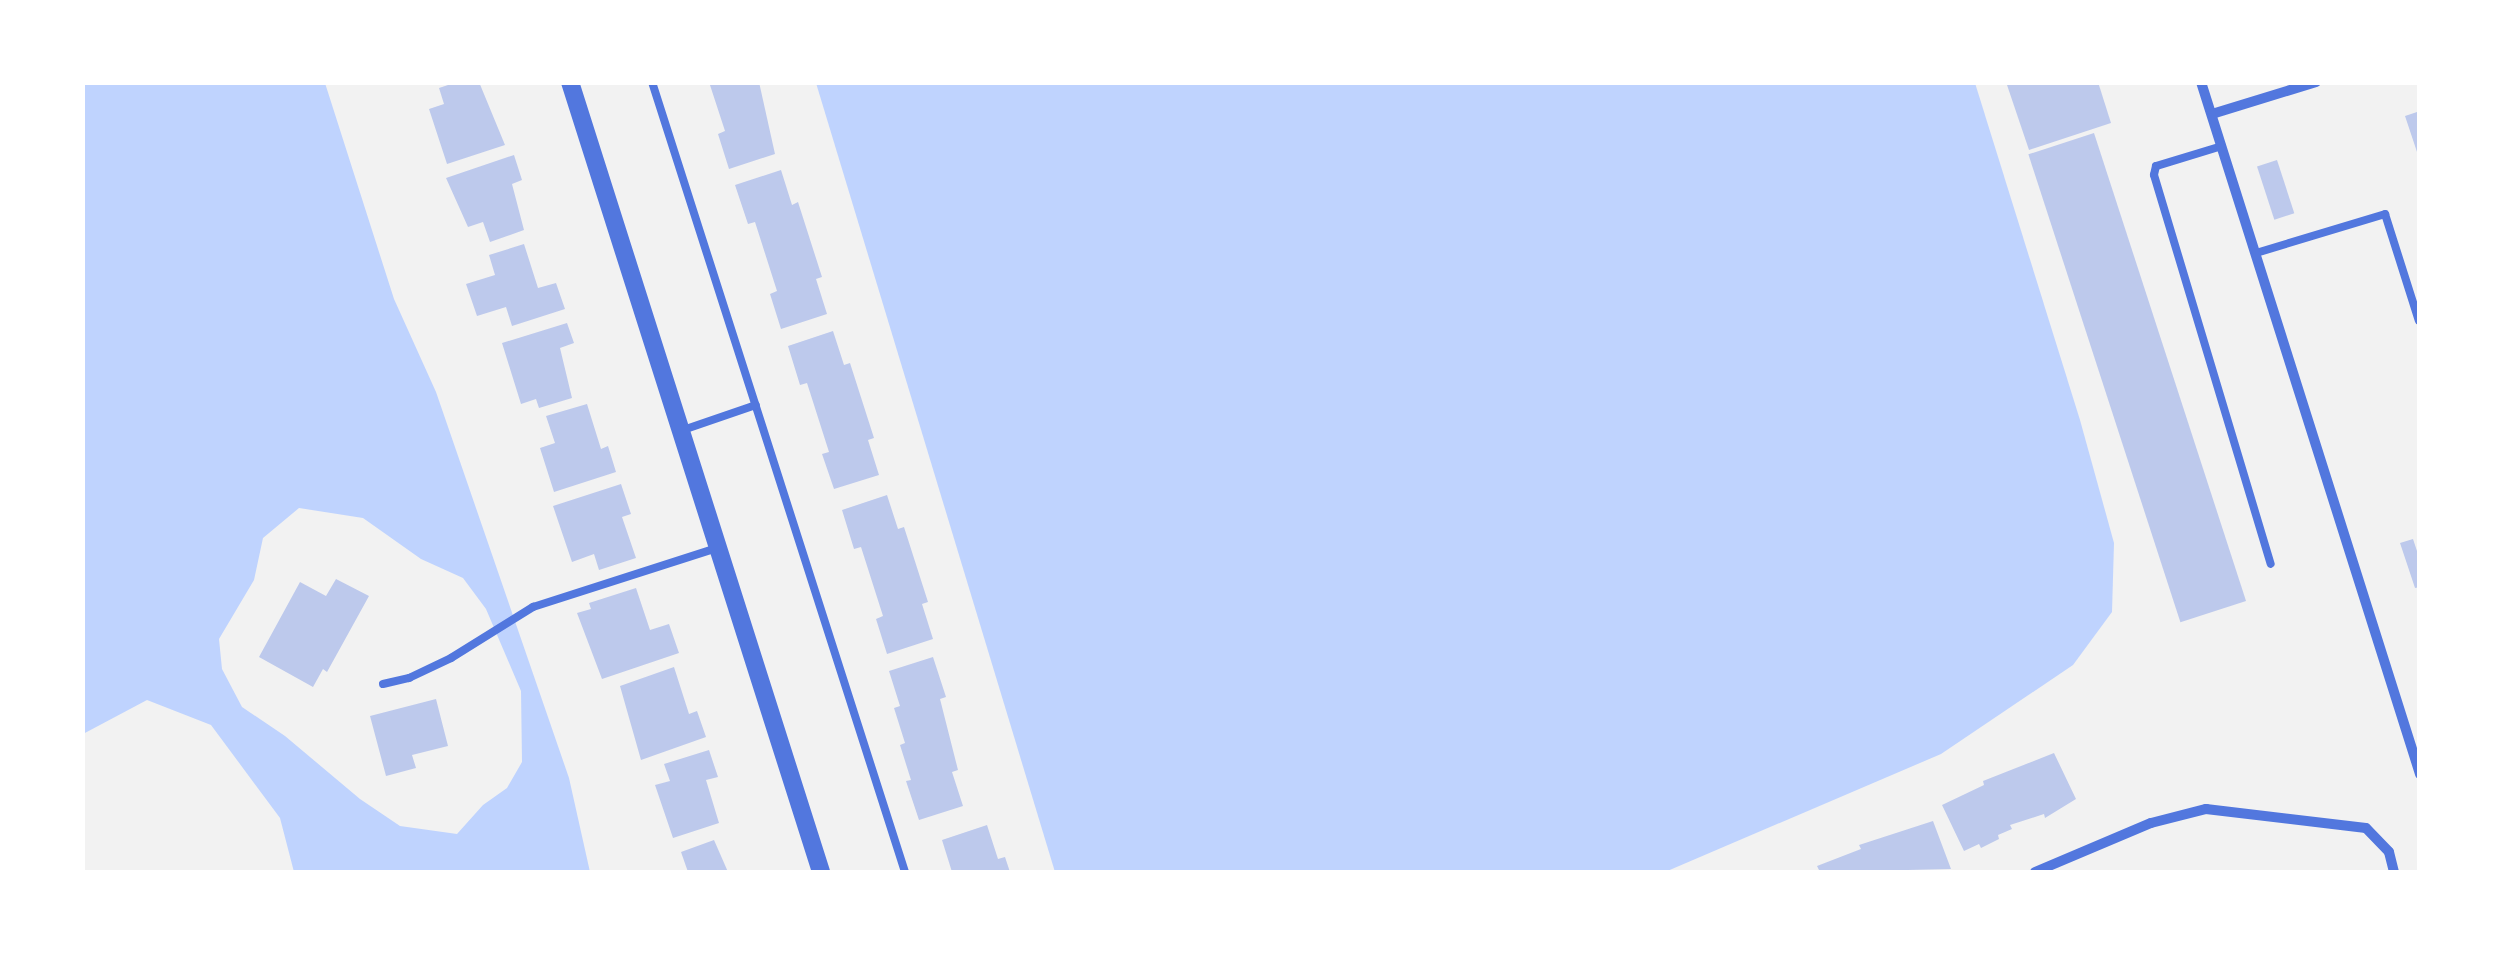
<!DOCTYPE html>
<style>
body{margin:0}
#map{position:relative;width:2502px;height:955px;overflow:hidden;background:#f2f2f2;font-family:"Exo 2",sans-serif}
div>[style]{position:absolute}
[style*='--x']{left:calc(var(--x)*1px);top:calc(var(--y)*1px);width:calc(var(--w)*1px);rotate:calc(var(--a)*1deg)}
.water>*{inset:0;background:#bfd3fe}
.building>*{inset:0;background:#bdc9ec;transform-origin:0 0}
.service>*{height:8px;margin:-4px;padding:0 4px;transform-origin:4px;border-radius:4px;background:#5277de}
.minor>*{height:10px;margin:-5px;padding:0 5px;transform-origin:5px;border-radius:5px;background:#5277de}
.tertiary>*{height:18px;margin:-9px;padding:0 9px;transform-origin:9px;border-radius:9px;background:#5277de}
span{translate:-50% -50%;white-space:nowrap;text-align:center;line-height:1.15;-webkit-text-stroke:9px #fff;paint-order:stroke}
.frame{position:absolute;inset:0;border:85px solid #fff;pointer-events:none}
</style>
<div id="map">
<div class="water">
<i style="clip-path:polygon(evenodd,83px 83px,325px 83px,394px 299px,436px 392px,569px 778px,590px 872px,294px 872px,280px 818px,211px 725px,147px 700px,83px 734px,83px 83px,299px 508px,363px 518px,421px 559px,463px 578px,486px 609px,521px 691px,522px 762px,507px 788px,483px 805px,457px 834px,400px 826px,360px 799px,285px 736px,242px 707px,222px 669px,219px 639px,254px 580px,263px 538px,299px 508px)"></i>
<i style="clip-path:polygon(816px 83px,1975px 83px,2080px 420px,2114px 543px,2112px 612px,2073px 665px,1941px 754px,1665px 872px,1055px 872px)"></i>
</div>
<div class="building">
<i style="clip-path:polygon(457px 82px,479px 82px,505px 145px,447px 164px,429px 109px,444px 104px,439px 88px)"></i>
<i style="clip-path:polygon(709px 82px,759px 82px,775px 154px,729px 169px,718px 134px,725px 131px)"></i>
<i style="clip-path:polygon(2006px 82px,2098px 82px,2111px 123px,2029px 150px)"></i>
<i style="clip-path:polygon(2420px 111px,2420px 158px,2419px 158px,2405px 116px)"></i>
<i style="left:2094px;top:133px;width:492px;height:69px;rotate:72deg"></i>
<i style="clip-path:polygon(514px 155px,522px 180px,512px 184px,524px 230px,490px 242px,483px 222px,468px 227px,446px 178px)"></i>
<i style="left:2277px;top:160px;width:56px;height:21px;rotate:72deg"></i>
<i style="clip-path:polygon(781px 170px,792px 205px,798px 202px,822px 277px,816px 279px,827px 314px,781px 329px,770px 294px,777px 291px,755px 222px,748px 224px,735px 185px)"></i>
<i style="clip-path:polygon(524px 244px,538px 288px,556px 283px,565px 309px,512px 326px,506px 307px,477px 316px,466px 284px,495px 275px,489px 255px)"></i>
<i style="clip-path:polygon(567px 323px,574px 343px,560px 348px,572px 398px,539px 408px,536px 399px,521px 404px,502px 343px)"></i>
<i style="clip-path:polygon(833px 331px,844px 365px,850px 363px,874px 438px,868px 440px,879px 475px,834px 489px,822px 454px,829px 452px,807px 383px,800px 385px,788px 346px)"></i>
<i style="clip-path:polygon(587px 404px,601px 449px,608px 446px,616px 472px,554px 492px,540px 448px,555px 443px,546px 416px)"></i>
<i style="clip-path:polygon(621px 484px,631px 514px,622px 517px,636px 558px,599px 570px,594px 554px,572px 562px,553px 506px)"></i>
<i style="clip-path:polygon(887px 495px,898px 529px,904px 527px,928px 602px,922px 604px,933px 639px,887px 654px,876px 619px,883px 616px,861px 547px,854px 549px,842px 510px)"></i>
<i style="clip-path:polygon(2413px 539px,2420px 560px,2420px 587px,2415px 588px,2400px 543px)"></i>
<i style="clip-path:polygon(336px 579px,369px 596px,327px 672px,323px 669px,313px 687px,259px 657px,300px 582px,326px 596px)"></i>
<i style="clip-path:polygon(636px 588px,650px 630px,669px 624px,679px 653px,602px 679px,577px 613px,591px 609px,589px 603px)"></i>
<i style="clip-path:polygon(933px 657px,946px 697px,940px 699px,958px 770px,952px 772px,963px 806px,919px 820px,906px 781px,911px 780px,900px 745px,905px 743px,894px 708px,900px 706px,889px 671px)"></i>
<i style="clip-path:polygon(674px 667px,689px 714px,697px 711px,706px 737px,641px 760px,620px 686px)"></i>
<i style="clip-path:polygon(436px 699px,448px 746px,412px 755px,416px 768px,386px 776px,370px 716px)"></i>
<i style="clip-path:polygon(709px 750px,718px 777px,706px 780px,719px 823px,673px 838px,655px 785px,670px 781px,664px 764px)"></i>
<i style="clip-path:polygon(2054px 753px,2076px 799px,2045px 818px,2044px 814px,2010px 825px,2012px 829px,1998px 835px,1999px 839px,1981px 848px,1979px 844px,1964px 851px,1942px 805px,1984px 785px,1983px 781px)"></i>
<i style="clip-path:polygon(1933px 821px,1951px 869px,1820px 872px,1817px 866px,1861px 849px,1859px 845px)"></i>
<i style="clip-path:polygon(987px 825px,998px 859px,1005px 857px,1010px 872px,952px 872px,942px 840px)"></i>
<i style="clip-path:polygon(714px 840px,728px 872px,688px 872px,681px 852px)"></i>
</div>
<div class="service">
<i style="--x:652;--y:82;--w:830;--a:72.24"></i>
<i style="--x:2222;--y:146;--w:69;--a:163.1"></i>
<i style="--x:2156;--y:166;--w:9;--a:103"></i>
<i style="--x:2154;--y:175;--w:406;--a:73.3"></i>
<i style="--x:2256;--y:253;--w:135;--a:-16.8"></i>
<i style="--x:2385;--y:214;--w:112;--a:72.4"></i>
<i style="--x:683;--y:430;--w:77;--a:-18.9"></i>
<i style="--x:383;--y:684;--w:27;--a:-13"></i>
<i style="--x:409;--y:678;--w:47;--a:-25.5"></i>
<i style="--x:451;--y:658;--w:97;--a:-31.9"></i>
<i style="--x:533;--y:607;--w:196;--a:-17.8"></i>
</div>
<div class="minor">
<i style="--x:2201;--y:82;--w:726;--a:72.44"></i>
<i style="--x:2212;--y:114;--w:109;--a:-17.1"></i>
<i style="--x:2035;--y:872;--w:126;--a:-22.9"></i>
<i style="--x:2151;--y:823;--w:57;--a:-14.3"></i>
<i style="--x:2206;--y:809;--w:161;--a:6.8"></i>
<i style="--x:2366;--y:828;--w:33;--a:46"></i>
<i style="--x:2389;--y:852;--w:21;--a:76"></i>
</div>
<div class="tertiary">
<i style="--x:570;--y:82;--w:829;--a:72.37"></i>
</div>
<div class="frame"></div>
</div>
